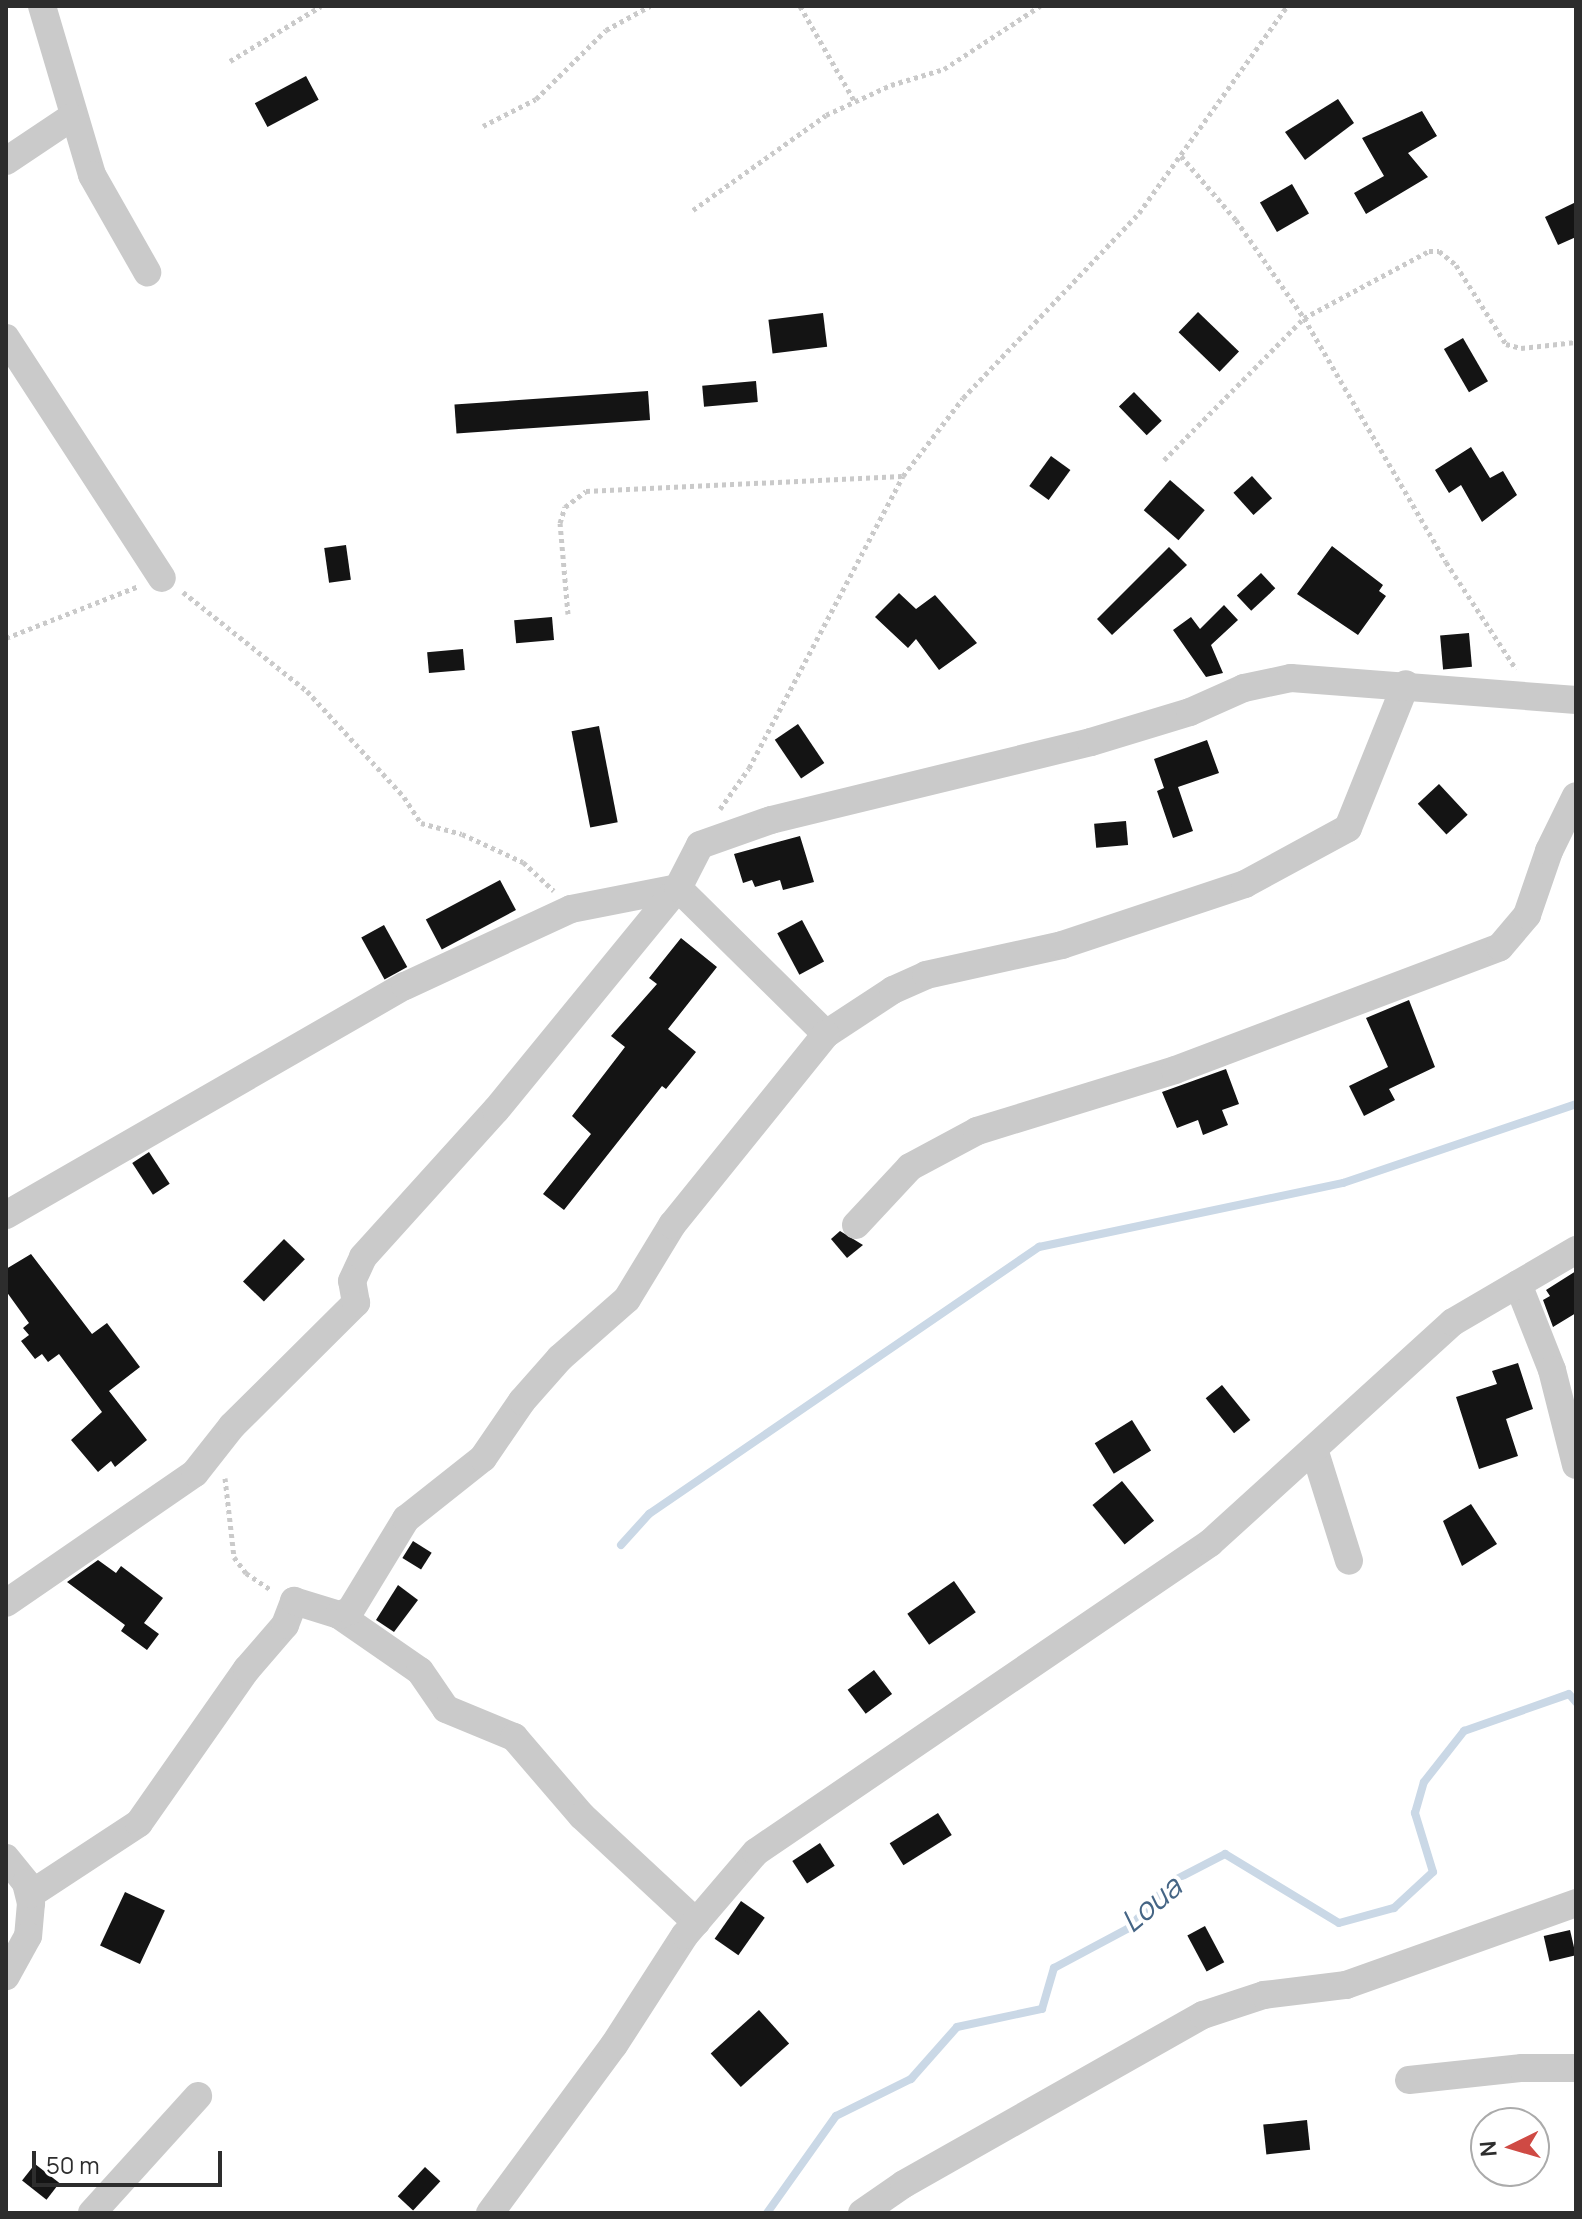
<!DOCTYPE html>
<style>
body{margin:0}
#map{position:relative;width:1582px;height:2219px;overflow:hidden;background:#fff;font-family:Manrope,sans-serif}
div>[style]{position:absolute}
[style*='--x']{left:calc(var(--x)*1px);top:calc(var(--y)*1px);width:calc(var(--w)*1px);rotate:calc(var(--a)*1deg)}
.stream>*{height:8px;margin:-4px;padding:0 4px;transform-origin:4px;border-radius:4px;background:#cad8e6}
.building>*{inset:0;background:#141414;transform-origin:0 0}
.path>*{height:5px;margin-top:-2.5px;transform-origin:0;background:repeating-linear-gradient(90deg,#cacaca 0 4px,transparent 0 8px)}
.minor>*{height:28px;margin:-14px;padding:0 14px;transform-origin:14px;border-radius:14px;background:#cacaca}
span{translate:-50% -50%;white-space:nowrap;text-align:center;line-height:1.15;-webkit-text-stroke:8px #fff;paint-order:stroke}
.water-label{font-size:30px;color:#456585;font-style:italic}
.frame{position:absolute;inset:0;border:8px solid #2d2d2d;pointer-events:none}
.north{position:absolute;left:1470px;top:2107px;width:80px;height:80px;box-sizing:border-box;background:#fff;border:2px solid #ababab;border-radius:50%;rotate:265deg;font-size:22px;font-weight:700;line-height:32px;text-align:center;color:#2d2d2d}
.north::after{content:'';display:block;margin:auto;width:28px;height:36px;background:#cf4a44;clip-path:polygon(50% 0,100% 100%,50% 72%,0 100%)}
.scale{position:absolute;left:32px;top:2151px;width:190px;height:36px;box-sizing:border-box;border:4px solid #2d2d2d;border-top:0;padding-left:10px;font-size:24px;line-height:28px;white-space:nowrap;color:#2d2d2d;-webkit-text-stroke:6px #fff;paint-order:stroke}
</style>
<div id="map">
<div class="stream">
<i style="--x:621;--y:1545;--w:42;--a:-47.9"></i>
<i style="--x:649;--y:1514;--w:473;--a:-34.4"></i>
<i style="--x:1039;--y:1247;--w:311;--a:-11.9"></i>
<i style="--x:1343;--y:1183;--w:246;--a:-18.7"></i>
<i style="--x:767;--y:2213;--w:119;--a:-54.6"></i>
<i style="--x:836;--y:2116;--w:84;--a:-26.3"></i>
<i style="--x:911;--y:2079;--w:69;--a:-48.5"></i>
<i style="--x:957;--y:2027;--w:87;--a:-12"></i>
<i style="--x:1042;--y:2009;--w:43;--a:-73.7"></i>
<i style="--x:1054;--y:1968;--w:85;--a:-28.1"></i>
<i style="--x:1129;--y:1928;--w:62;--a:-47.6"></i>
<i style="--x:1171;--y:1882;--w:61;--a:-27.4"></i>
<i style="--x:1225;--y:1854;--w:133;--a:31.2"></i>
<i style="--x:1339;--y:1923;--w:57;--a:-15.3"></i>
<i style="--x:1394;--y:1908;--w:53;--a:-42.7"></i>
<i style="--x:1433;--y:1872;--w:62;--a:-107"></i>
<i style="--x:1415;--y:1813;--w:32;--a:-74"></i>
<i style="--x:1424;--y:1782;--w:65;--a:-51.9"></i>
<i style="--x:1464;--y:1731;--w:111;--a:-19.4"></i>
<i style="--x:1569;--y:1694;--w:11;--a:49"></i>
</div>
<div class="building">
<i style="left:306px;top:76px;width:27px;height:58px;rotate:62deg"></i>
<i style="clip-path:polygon(1338px 99px,1354px 123px,1305px 160px,1285px 132px)"></i>
<i style="clip-path:polygon(1422px 111px,1437px 136px,1408px 153px,1428px 177px,1366px 214px,1354px 193px,1384px 176px,1362px 138px)"></i>
<i style="left:1292px;top:184px;width:34px;height:37px;rotate:60deg"></i>
<i style="clip-path:polygon(1576px 202px,1576px 237px,1558px 245px,1545px 217px)"></i>
<i style="left:1198px;top:312px;width:57px;height:28px;rotate:44deg"></i>
<i style="left:823px;top:313px;width:34px;height:55px;rotate:83deg"></i>
<i style="left:1463px;top:338px;width:50px;height:22px;rotate:60deg"></i>
<i style="left:756px;top:381px;width:21px;height:54px;rotate:85deg"></i>
<i style="left:648px;top:391px;width:29px;height:194px;rotate:86deg"></i>
<i style="left:1134px;top:392px;width:40px;height:21px;rotate:46deg"></i>
<i style="clip-path:polygon(1471px 447px,1490px 478px,1503px 471px,1517px 495px,1482px 522px,1461px 485px,1449px 493px,1435px 470px)"></i>
<i style="left:1051px;top:456px;width:24px;height:37px;rotate:36deg"></i>
<i style="left:1252px;top:476px;width:30px;height:25px;rotate:48deg"></i>
<i style="left:1170px;top:480px;width:46px;height:40px;rotate:41deg"></i>
<i style="left:346px;top:545px;width:35px;height:22px;rotate:82deg"></i>
<i style="clip-path:polygon(1332px 546px,1383px 585px,1379px 591px,1386px 596px,1358px 635px,1297px 594px)"></i>
<i style="clip-path:polygon(1169px 547px,1187px 565px,1112px 635px,1097px 619px)"></i>
<i style="left:1261px;top:573px;width:21px;height:33px;rotate:47deg"></i>
<i style="clip-path:polygon(899px 593px,916px 609px,935px 595px,977px 643px,939px 670px,916px 639px,908px 648px,875px 617px)"></i>
<i style="clip-path:polygon(1224px 605px,1238px 620px,1211px 645px,1223px 673px,1206px 677px,1173px 630px,1191px 617px,1200px 629px)"></i>
<i style="left:552px;top:617px;width:23px;height:38px;rotate:85deg"></i>
<i style="left:1469px;top:633px;width:34px;height:29px;rotate:85deg"></i>
<i style="left:463px;top:649px;width:21px;height:36px;rotate:85deg"></i>
<i style="left:798px;top:724px;width:47px;height:28px;rotate:56deg"></i>
<i style="left:599px;top:726px;width:98px;height:28px;rotate:79deg"></i>
<i style="clip-path:polygon(1207px 740px,1219px 773px,1178px 787px,1193px 831px,1173px 838px,1157px 791px,1164px 788px,1154px 759px)"></i>
<i style="left:1439px;top:784px;width:42px;height:29px;rotate:47deg"></i>
<i style="left:1126px;top:821px;width:24px;height:32px;rotate:85deg"></i>
<i style="clip-path:polygon(800px 836px,814px 882px,783px 890px,780px 880px,755px 887px,752px 880px,743px 883px,734px 854px)"></i>
<i style="left:500px;top:880px;width:34px;height:84px;rotate:62deg"></i>
<i style="left:802px;top:920px;width:47px;height:28px;rotate:62deg"></i>
<i style="left:384px;top:925px;width:48px;height:26px;rotate:61deg"></i>
<i style="clip-path:polygon(681px 938px,717px 967px,668px 1029px,696px 1052px,666px 1089px,662px 1086px,564px 1210px,543px 1194px,591px 1134px,572px 1116px,625px 1047px,611px 1036px,657px 984px,649px 978px)"></i>
<i style="clip-path:polygon(1409px 1000px,1435px 1067px,1389px 1089px,1395px 1100px,1364px 1116px,1349px 1086px,1388px 1067px,1366px 1018px)"></i>
<i style="clip-path:polygon(1226px 1069px,1239px 1104px,1222px 1110px,1228px 1125px,1203px 1135px,1198px 1120px,1177px 1128px,1162px 1092px)"></i>
<i style="left:149px;top:1152px;width:38px;height:20px;rotate:57deg"></i>
<i style="clip-path:polygon(840px 1231px,863px 1245px,847px 1258px,831px 1239px)"></i>
<i style="left:284px;top:1239px;width:29px;height:59px;rotate:44deg"></i>
<i style="clip-path:polygon(31px 1254px,92px 1334px,107px 1323px,140px 1367px,109px 1391px,147px 1440px,115px 1467px,111px 1461px,98px 1472px,71px 1440px,102px 1412px,59px 1354px,48px 1362px,42px 1354px,35px 1359px,21px 1341px,29px 1335px,23px 1328px,29px 1323px,6px 1291px,6px 1269px)"></i>
<i style="clip-path:polygon(1576px 1271px,1576px 1313px,1553px 1327px,1543px 1300px,1550px 1296px,1546px 1290px)"></i>
<i style="clip-path:polygon(1518px 1363px,1533px 1409px,1506px 1419px,1518px 1456px,1479px 1469px,1456px 1397px,1497px 1384px,1492px 1371px)"></i>
<i style="left:1222px;top:1385px;width:45px;height:21px;rotate:51deg"></i>
<i style="left:1132px;top:1420px;width:36px;height:44px;rotate:58deg"></i>
<i style="left:1122px;top:1481px;width:51px;height:38px;rotate:51deg"></i>
<i style="clip-path:polygon(1471px 1504px,1497px 1544px,1462px 1566px,1443px 1521px)"></i>
<i style="left:413px;top:1541px;width:22px;height:20px;rotate:32deg"></i>
<i style="clip-path:polygon(98px 1560px,116px 1573px,121px 1566px,163px 1598px,144px 1623px,159px 1634px,147px 1650px,121px 1631px,125px 1625px,67px 1582px)"></i>
<i style="left:954px;top:1581px;width:38px;height:57px;rotate:55deg"></i>
<i style="clip-path:polygon(398px 1585px,418px 1600px,394px 1632px,376px 1620px)"></i>
<i style="left:874px;top:1670px;width:30px;height:33px;rotate:53deg"></i>
<i style="left:938px;top:1813px;width:26px;height:57px;rotate:58deg"></i>
<i style="left:820px;top:1843px;width:27px;height:33px;rotate:57deg"></i>
<i style="left:125px;top:1892px;width:44px;height:59px;rotate:25deg"></i>
<i style="left:741px;top:1901px;width:29px;height:46px;rotate:35deg"></i>
<i style="left:1205px;top:1926px;width:41px;height:20px;rotate:62deg"></i>
<i style="left:1570px;top:1930px;width:26px;height:27px;rotate:77deg"></i>
<i style="left:759px;top:2010px;width:45px;height:65px;rotate:48deg"></i>
<i style="left:1307px;top:2120px;width:30px;height:44px;rotate:84deg"></i>
<i style="left:35px;top:2164px;width:31px;height:21px;rotate:38deg"></i>
<i style="left:425px;top:2167px;width:21px;height:40px;rotate:43deg"></i>
</div>
<div class="path">
<i style="--x:800;--y:6;--w:111;--a:60.2"></i>
<i style="--x:230;--y:61;--w:106;--a:-31.1"></i>
<i style="--x:483;--y:126;--w:59;--a:-27"></i>
<i style="--x:536;--y:99;--w:98;--a:-44.6"></i>
<i style="--x:606;--y:30;--w:50;--a:-28.6"></i>
<i style="--x:1181;--y:156;--w:84;--a:49.3"></i>
<i style="--x:1236;--y:220;--w:119;--a:55.2"></i>
<i style="--x:1304;--y:318;--w:282;--a:59.8"></i>
<i style="--x:1446;--y:562;--w:128;--a:56.8"></i>
<i style="--x:693;--y:210;--w:163;--a:-35.5"></i>
<i style="--x:826;--y:115;--w:72;--a:-24.8"></i>
<i style="--x:891;--y:85;--w:55;--a:-16.8"></i>
<i style="--x:944;--y:69;--w:115;--a:-33.3"></i>
<i style="--x:1164;--y:460;--w:199;--a:-45.4"></i>
<i style="--x:1304;--y:318;--w:142;--a:-28.2"></i>
<i style="--x:1429;--y:251;--w:10;--a:0"></i>
<i style="--x:1439;--y:251;--w:22;--a:39"></i>
<i style="--x:1456;--y:265;--w:93;--a:57.7"></i>
<i style="--x:1506;--y:344;--w:16;--a:15"></i>
<i style="--x:1521;--y:348;--w:55;--a:-6.2"></i>
<i style="--x:183;--y:592;--w:159;--a:38.6"></i>
<i style="--x:307;--y:691;--w:144;--a:47.5"></i>
<i style="--x:404;--y:797;--w:31;--a:57"></i>
<i style="--x:421;--y:823;--w:42;--a:15"></i>
<i style="--x:462;--y:834;--w:67;--a:24.7"></i>
<i style="--x:523;--y:862;--w:42;--a:43.1"></i>
<i style="--x:568;--y:614;--w:91;--a:-95"></i>
<i style="--x:560;--y:523;--w:17;--a:-73"></i>
<i style="--x:565;--y:507;--w:26;--a:-37"></i>
<i style="--x:586;--y:491;--w:316;--a:-2.7"></i>
<i style="--x:6;--y:638;--w:143;--a:-21.4"></i>
<i style="--x:720;--y:809;--w:50;--a:-54.7"></i>
<i style="--x:749;--y:768;--w:330;--a:-62.2"></i>
<i style="--x:903;--y:476;--w:98;--a:-52.4"></i>
<i style="--x:963;--y:398;--w:255;--a:-46.4"></i>
<i style="--x:1139;--y:213;--w:254;--a:-54.4"></i>
<i style="--x:225;--y:1478;--w:80;--a:83.5"></i>
<i style="--x:234;--y:1557;--w:20;--a:53"></i>
<i style="--x:246;--y:1573;--w:30;--a:34"></i>
</div>
<div class="minor">
<i style="--x:42;--y:6;--w:176;--a:73.5"></i>
<i style="--x:92;--y:175;--w:112;--a:60.4"></i>
<i style="--x:6;--y:161;--w:79;--a:-33.7"></i>
<i style="--x:6;--y:338;--w:286;--a:57"></i>
<i style="--x:678;--y:888;--w:208;--a:44.6"></i>
<i style="--x:826;--y:1034;--w:80;--a:-33.3"></i>
<i style="--x:893;--y:990;--w:36;--a:-24"></i>
<i style="--x:926;--y:975;--w:139;--a:-12.4"></i>
<i style="--x:1062;--y:945;--w:193;--a:-18.4"></i>
<i style="--x:1245;--y:884;--w:117;--a:-28.5"></i>
<i style="--x:1348;--y:828;--w:155;--a:-68.1"></i>
<i style="--x:6;--y:1215;--w:460;--a:-29.9"></i>
<i style="--x:405;--y:986;--w:183;--a:-24.9"></i>
<i style="--x:571;--y:909;--w:109;--a:-11.1"></i>
<i style="--x:856;--y:1225;--w:79;--a:-47"></i>
<i style="--x:910;--y:1167;--w:76;--a:-28.2"></i>
<i style="--x:977;--y:1131;--w:207;--a:-17.1"></i>
<i style="--x:1175;--y:1070;--w:347;--a:-20.7"></i>
<i style="--x:1500;--y:947;--w:42;--a:-49.8"></i>
<i style="--x:1527;--y:915;--w:68;--a:-71"></i>
<i style="--x:1549;--y:851;--w:61;--a:-63.9"></i>
<i style="--x:1518;--y:1284;--w:92;--a:68.4"></i>
<i style="--x:1552;--y:1370;--w:98;--a:75.8"></i>
<i style="--x:1314;--y:1449;--w:117;--a:72.6"></i>
<i style="--x:6;--y:1603;--w:229;--a:-34.5"></i>
<i style="--x:195;--y:1473;--w:60;--a:-51.8"></i>
<i style="--x:232;--y:1426;--w:175;--a:-44.8"></i>
<i style="--x:356;--y:1303;--w:22;--a:-100"></i>
<i style="--x:352;--y:1281;--w:26;--a:-65"></i>
<i style="--x:363;--y:1257;--w:198;--a:-47.9"></i>
<i style="--x:496;--y:1110;--w:287;--a:-50.7"></i>
<i style="--x:678;--y:888;--w:48;--a:-62.9"></i>
<i style="--x:700;--y:845;--w:75;--a:-19.4"></i>
<i style="--x:771;--y:820;--w:329;--a:-13.7"></i>
<i style="--x:1091;--y:742;--w:103;--a:-16.9"></i>
<i style="--x:1190;--y:712;--w:59;--a:-24"></i>
<i style="--x:1244;--y:688;--w:48;--a:-12"></i>
<i style="--x:1291;--y:678;--w:286;--a:4.4"></i>
<i style="--x:339;--y:1615;--w:98;--a:34.7"></i>
<i style="--x:420;--y:1671;--w:46;--a:55.6"></i>
<i style="--x:446;--y:1709;--w:74;--a:22.4"></i>
<i style="--x:514;--y:1737;--w:104;--a:49.3"></i>
<i style="--x:582;--y:1816;--w:156;--a:42.9"></i>
<i style="--x:6;--y:1858;--w:32;--a:51"></i>
<i style="--x:26;--y:1883;--w:21;--a:76"></i>
<i style="--x:31;--y:1903;--w:33;--a:95"></i>
<i style="--x:28;--y:1936;--w:46;--a:118.8"></i>
<i style="--x:31;--y:1894;--w:129;--a:-33.3"></i>
<i style="--x:139;--y:1823;--w:188;--a:-55"></i>
<i style="--x:247;--y:1669;--w:58;--a:-49.2"></i>
<i style="--x:285;--y:1625;--w:26;--a:-69"></i>
<i style="--x:294;--y:1601;--w:47;--a:17.3"></i>
<i style="--x:339;--y:1615;--w:12;--a:-20"></i>
<i style="--x:350;--y:1611;--w:108;--a:-58.7"></i>
<i style="--x:406;--y:1519;--w:98;--a:-38.4"></i>
<i style="--x:483;--y:1458;--w:69;--a:-55.6"></i>
<i style="--x:522;--y:1401;--w:57;--a:-48.5"></i>
<i style="--x:560;--y:1358;--w:89;--a:-41.4"></i>
<i style="--x:627;--y:1299;--w:87;--a:-58.7"></i>
<i style="--x:672;--y:1225;--w:245;--a:-51.1"></i>
<i style="--x:1409;--y:2080;--w:114;--a:-6.1"></i>
<i style="--x:1522;--y:2068;--w:54;--a:0"></i>
<i style="--x:92;--y:2213;--w:158;--a:-47.8"></i>
<i style="--x:490;--y:2213;--w:209;--a:-53.6"></i>
<i style="--x:614;--y:2045;--w:131;--a:-57.2"></i>
<i style="--x:685;--y:1935;--w:109;--a:-49.5"></i>
<i style="--x:756;--y:1852;--w:549;--a:-34.24"></i>
<i style="--x:1210;--y:1543;--w:328;--a:-42.3"></i>
<i style="--x:1453;--y:1322;--w:143;--a:-30.3"></i>
<i style="--x:862;--y:2213;--w:51;--a:-34.6"></i>
<i style="--x:904;--y:2184;--w:343;--a:-29.5"></i>
<i style="--x:1203;--y:2015;--w:64;--a:-18.2"></i>
<i style="--x:1264;--y:1995;--w:83;--a:-7"></i>
<i style="--x:1346;--y:1985;--w:244;--a:-19.6"></i>
</div>
<div class="water-label">
<span style="left:1151px;top:1904px;rotate:-40deg">Loua</span>
</div>
<div class="frame"></div>
<div class="north">N</div>
<div class="scale">50 m</div>
</div>
